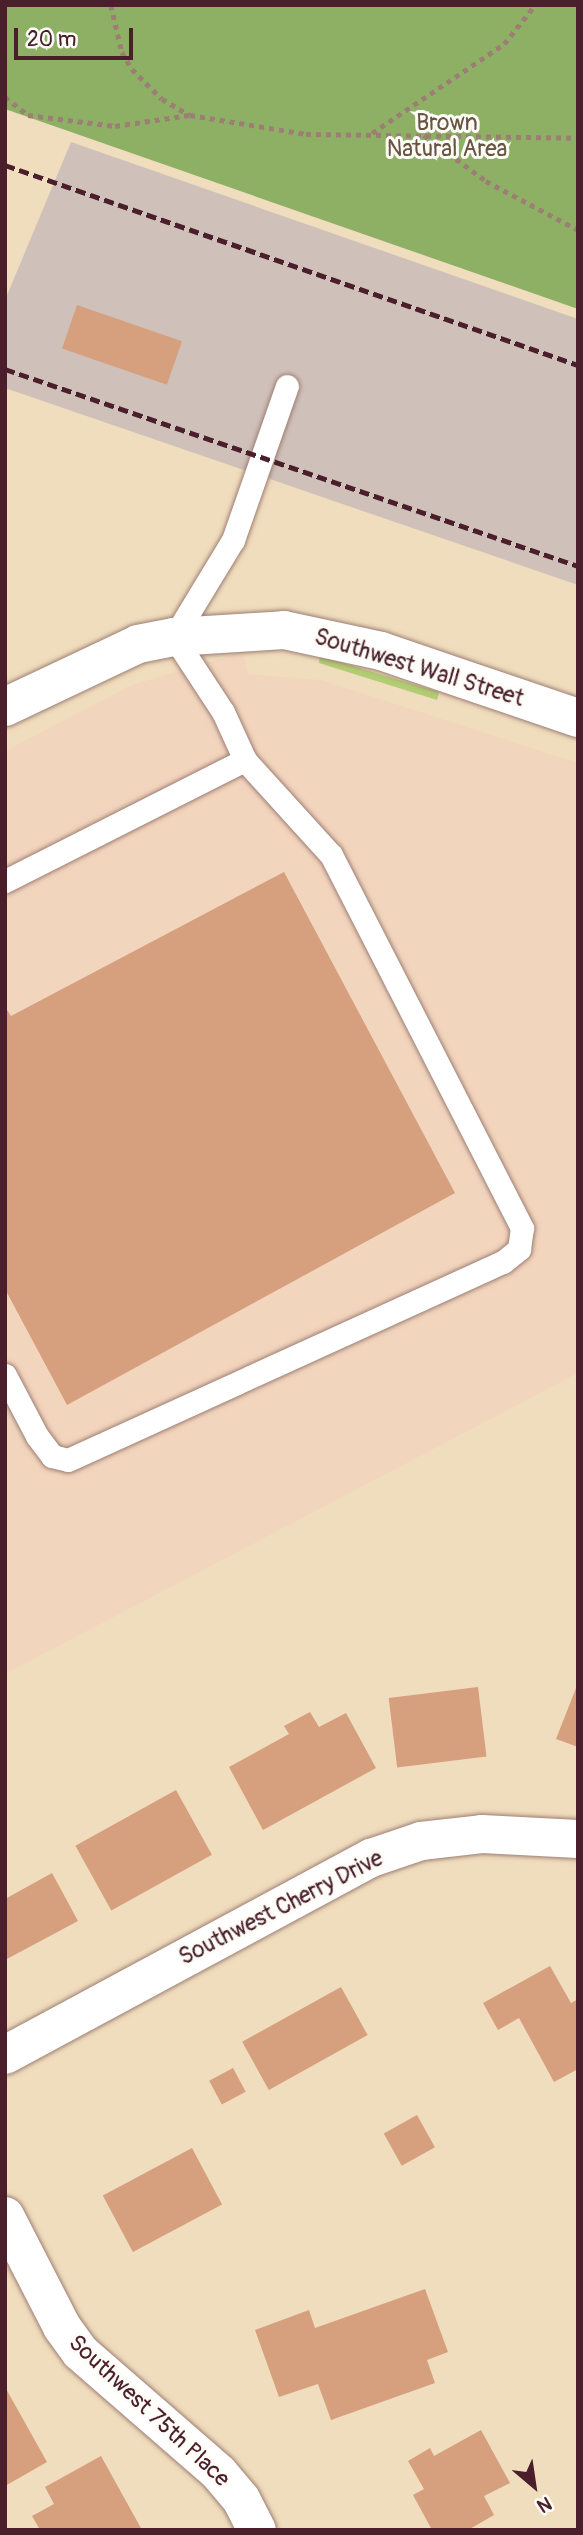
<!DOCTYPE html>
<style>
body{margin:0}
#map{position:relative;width:583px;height:2535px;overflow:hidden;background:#f0ddbd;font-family:Pangolin,sans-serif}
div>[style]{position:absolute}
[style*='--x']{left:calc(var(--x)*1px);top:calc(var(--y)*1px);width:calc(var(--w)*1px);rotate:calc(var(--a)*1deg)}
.built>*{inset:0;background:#f2d5bd}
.industrial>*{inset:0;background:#cfc1ba}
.green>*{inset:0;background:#b2cd73}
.forest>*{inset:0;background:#8db065}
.building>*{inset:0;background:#d69f7e;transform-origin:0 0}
.path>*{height:4.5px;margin-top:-2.25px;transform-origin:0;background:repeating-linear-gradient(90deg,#9d7e74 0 5px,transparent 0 10px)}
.roads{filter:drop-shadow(0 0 2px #9d7e74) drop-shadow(0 0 2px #9d7e74)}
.service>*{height:23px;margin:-11.5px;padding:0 11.5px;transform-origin:11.5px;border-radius:11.5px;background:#fff}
.minor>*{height:38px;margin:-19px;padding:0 19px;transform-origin:19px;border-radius:19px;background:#fff}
.tertiary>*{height:38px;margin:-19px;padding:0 19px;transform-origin:19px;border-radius:19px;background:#fff}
.rail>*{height:5px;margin-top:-2.5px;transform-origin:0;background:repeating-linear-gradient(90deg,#4a1f2b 0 10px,transparent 0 15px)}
span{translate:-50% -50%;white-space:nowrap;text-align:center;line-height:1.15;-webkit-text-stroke:6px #fdfcf7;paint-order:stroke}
.park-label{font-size:23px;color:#695341}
.street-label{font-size:23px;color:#4a1f2b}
.frame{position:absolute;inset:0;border:7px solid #4a1f2b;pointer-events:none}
.north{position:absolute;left:499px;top:2451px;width:70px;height:70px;-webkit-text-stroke:5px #fdfcf7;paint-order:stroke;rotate:151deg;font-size:19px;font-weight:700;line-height:28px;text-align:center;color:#4a1f2b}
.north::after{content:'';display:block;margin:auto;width:24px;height:32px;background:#4a1f2b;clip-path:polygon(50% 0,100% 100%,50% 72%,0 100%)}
.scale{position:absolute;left:14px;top:28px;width:119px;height:32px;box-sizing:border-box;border:4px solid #4a1f2b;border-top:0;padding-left:9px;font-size:21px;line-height:24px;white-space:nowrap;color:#4a1f2b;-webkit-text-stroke:5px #fdfcf7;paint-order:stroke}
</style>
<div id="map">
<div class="built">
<i style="clip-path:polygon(243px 652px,248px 674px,321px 680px,578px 763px,578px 1373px,5px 1674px,5px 751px,132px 685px)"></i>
</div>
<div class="industrial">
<i style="clip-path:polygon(71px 142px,578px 319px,578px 585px,5px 388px,5px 300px)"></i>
</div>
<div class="green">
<i style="clip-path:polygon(320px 656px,439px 692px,437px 700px,319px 663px)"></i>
</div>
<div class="forest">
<i style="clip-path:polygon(5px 5px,578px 5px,578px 309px,5px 109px)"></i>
</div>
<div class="building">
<i style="left:77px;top:305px;width:111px;height:46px;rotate:19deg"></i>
<i style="clip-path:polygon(284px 872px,455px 1193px,67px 1405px,5px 1289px,5px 1007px,11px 1016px)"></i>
<i style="clip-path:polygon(578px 1683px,578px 1747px,556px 1739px)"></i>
<i style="left:478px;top:1687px;width:70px;height:90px;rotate:83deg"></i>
<i style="clip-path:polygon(310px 1712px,319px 1727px,346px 1713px,376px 1768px,263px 1830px,229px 1767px,289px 1734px,284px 1726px)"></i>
<i style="left:176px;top:1790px;width:74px;height:115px;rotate:61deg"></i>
<i style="clip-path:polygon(52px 1873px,78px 1921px,5px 1960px,5px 1899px)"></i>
<i style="clip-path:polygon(550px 1966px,571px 2003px,578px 1999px,578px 2069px,554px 2082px,519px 2018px,498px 2030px,483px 2003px)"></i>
<i style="left:341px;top:1987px;width:55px;height:113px;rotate:61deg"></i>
<i style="left:233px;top:2068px;width:27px;height:27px;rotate:62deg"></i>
<i style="left:417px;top:2115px;width:37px;height:38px;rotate:61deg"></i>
<i style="left:192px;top:2148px;width:64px;height:101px;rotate:62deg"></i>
<i style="clip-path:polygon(425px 2289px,448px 2352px,427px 2360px,435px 2383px,331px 2420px,318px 2384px,279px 2397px,255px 2330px,309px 2310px,315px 2328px)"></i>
<i style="clip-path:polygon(5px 2387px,47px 2462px,5px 2486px)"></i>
<i style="clip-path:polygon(481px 2430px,510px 2483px,484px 2496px,494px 2515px,468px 2530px,432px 2530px,413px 2495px,424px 2489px,408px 2461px,430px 2448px,434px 2456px)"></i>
<i style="clip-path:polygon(101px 2456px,142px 2530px,40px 2530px,32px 2516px,54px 2504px,45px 2487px)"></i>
</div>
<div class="path">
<i style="--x:111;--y:5;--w:48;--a:76.8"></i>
<i style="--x:122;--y:52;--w:20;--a:60"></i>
<i style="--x:132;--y:69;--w:42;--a:45"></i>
<i style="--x:162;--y:99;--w:32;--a:30"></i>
<i style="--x:190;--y:115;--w:118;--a:9.3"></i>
<i style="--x:306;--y:134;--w:272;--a:0.8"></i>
<i style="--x:5;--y:97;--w:29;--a:38"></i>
<i style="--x:28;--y:115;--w:88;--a:7.2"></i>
<i style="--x:115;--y:126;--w:75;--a:-8.5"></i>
<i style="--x:372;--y:133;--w:159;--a:-34"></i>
<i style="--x:504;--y:44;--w:50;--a:-51.5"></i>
<i style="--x:424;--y:135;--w:77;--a:36.6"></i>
<i style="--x:486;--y:181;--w:104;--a:28"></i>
</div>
<div class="roads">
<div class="service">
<i style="--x:5;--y:881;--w:269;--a:-26.8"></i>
<i style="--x:5;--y:1375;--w:69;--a:62.3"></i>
<i style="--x:37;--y:1436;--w:25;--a:53"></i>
<i style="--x:52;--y:1456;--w:16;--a:14"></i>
<i style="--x:68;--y:1460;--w:478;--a:-24.5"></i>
<i style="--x:503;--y:1262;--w:21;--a:-39"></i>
<i style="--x:519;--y:1249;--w:21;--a:-82"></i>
<i style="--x:522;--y:1228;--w:419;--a:-117.1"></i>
<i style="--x:331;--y:855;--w:128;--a:-132.2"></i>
<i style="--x:245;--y:760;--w:53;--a:-114.6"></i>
<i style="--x:223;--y:712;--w:90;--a:-123.2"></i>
<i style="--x:174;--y:637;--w:114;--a:-58.7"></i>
<i style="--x:233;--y:540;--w:163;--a:-70.7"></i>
</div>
<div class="minor">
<i style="--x:5;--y:2055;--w:416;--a:-28.3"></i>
<i style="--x:371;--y:1858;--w:53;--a:-18.8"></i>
<i style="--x:421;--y:1841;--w:61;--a:-6.5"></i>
<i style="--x:482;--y:1834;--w:96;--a:3"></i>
<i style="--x:5;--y:2216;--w:125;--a:62.8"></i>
<i style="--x:62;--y:2327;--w:31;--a:54"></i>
<i style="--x:80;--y:2352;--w:184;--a:41"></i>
<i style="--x:219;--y:2473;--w:34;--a:50"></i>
<i style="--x:241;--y:2499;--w:35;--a:63"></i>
</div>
<div class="tertiary">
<i style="--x:5;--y:707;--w:147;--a:-25.3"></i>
<i style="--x:138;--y:644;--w:37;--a:-11"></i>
<i style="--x:174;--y:637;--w:110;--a:-3.6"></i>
<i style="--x:284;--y:630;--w:99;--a:12.2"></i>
<i style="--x:381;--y:651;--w:208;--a:18.8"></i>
</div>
</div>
<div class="rail">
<i style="--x:5;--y:165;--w:607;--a:19.24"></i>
<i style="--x:5;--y:369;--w:606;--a:18.97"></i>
</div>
<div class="park-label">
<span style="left:447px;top:136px">Brown<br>Natural Area</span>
</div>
<div class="street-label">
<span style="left:419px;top:668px;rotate:17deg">Southwest Wall Street</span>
<span style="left:281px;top:1908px;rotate:-27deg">Southwest Cherry Drive</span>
<span style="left:149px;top:2411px;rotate:43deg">Southwest 75th Place</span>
</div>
<div class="frame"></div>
<div class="north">N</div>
<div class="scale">20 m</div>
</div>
